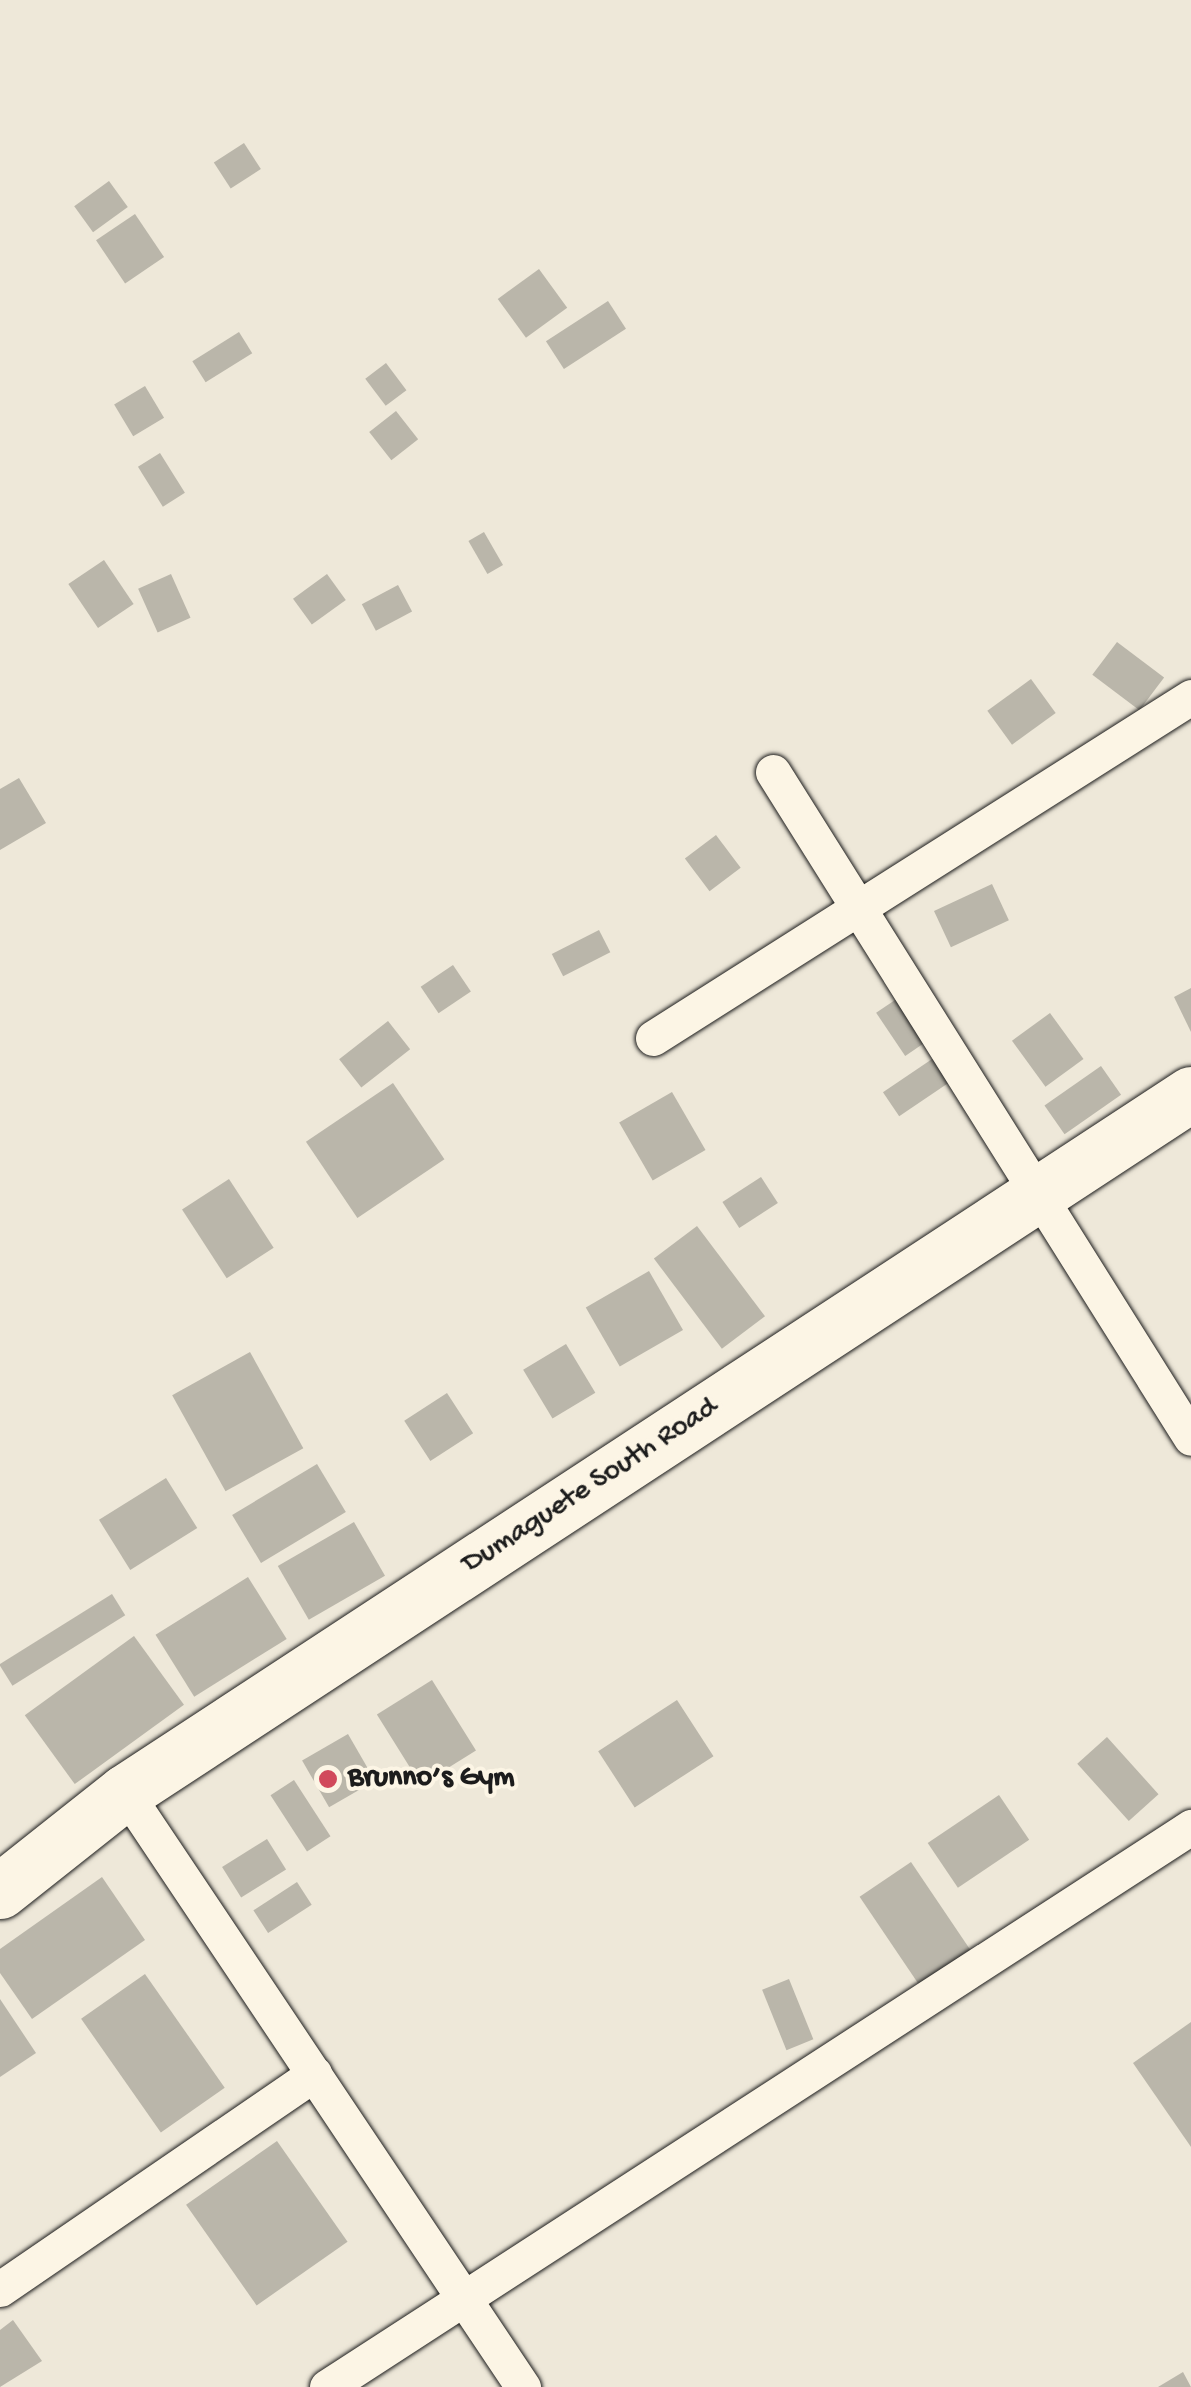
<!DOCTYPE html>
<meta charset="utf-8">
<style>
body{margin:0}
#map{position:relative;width:1191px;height:2387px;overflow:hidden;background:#eee8d9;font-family:"Gochi Hand",sans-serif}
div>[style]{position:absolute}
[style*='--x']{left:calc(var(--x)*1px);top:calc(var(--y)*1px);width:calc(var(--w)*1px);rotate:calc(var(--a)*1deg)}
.building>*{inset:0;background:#bab6aa;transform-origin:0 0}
.roads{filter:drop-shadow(0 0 2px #1c1c1c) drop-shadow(0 0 2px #1c1c1c)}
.street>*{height:35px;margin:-17.5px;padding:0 17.5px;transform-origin:17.5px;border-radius:17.5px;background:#fcf5e5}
.highway>*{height:55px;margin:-27.5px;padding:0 27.5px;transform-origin:27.5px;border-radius:27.5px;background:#fcf5e5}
.dots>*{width:28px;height:28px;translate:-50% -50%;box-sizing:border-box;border:5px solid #fcf5e5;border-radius:50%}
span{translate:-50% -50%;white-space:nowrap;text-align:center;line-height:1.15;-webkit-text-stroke:8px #fcf5e5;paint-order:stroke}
.street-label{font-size:30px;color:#1c1c1c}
.poi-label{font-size:30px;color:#1c1c1c;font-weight:700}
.left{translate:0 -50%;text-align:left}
</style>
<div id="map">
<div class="building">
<i style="left:244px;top:143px;width:31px;height:36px;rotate:57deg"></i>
<i style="left:109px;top:181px;width:32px;height:43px;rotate:54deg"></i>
<i style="left:135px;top:214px;width:52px;height:47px;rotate:56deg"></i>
<i style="left:539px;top:269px;width:48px;height:51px;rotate:54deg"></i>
<i style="left:608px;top:301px;width:33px;height:74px;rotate:57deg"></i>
<i style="left:239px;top:332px;width:25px;height:55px;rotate:58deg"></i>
<i style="left:386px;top:363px;width:34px;height:26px;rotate:53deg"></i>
<i style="left:145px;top:386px;width:37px;height:36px;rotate:59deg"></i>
<i style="left:396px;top:411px;width:36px;height:34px;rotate:52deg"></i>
<i style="left:160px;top:453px;width:47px;height:26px;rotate:58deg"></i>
<i style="left:484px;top:532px;width:38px;height:18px;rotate:60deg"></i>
<i style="left:104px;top:560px;width:53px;height:43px;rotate:56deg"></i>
<i style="left:171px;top:574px;width:48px;height:36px;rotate:66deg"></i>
<i style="left:327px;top:574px;width:32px;height:42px;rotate:54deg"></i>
<i style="left:398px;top:585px;width:30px;height:41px;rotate:62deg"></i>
<i style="left:1117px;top:642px;width:59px;height:41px;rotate:37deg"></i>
<i style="left:1031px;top:679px;width:42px;height:54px;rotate:54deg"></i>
<i style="clip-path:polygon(19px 778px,46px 823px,0 850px,0 789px)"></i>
<i style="left:716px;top:835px;width:41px;height:39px;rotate:53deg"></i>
<i style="left:992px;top:884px;width:40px;height:64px;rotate:65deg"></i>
<i style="left:599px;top:930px;width:25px;height:53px;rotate:63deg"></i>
<i style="left:453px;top:965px;width:32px;height:39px;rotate:56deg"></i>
<i style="clip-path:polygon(1191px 988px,1191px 1032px,1174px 997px)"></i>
<i style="left:901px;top:996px;width:52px;height:30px;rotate:56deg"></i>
<i style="left:1050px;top:1013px;width:57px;height:47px;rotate:54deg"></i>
<i style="left:388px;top:1021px;width:36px;height:62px;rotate:52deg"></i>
<i style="left:941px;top:1053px;width:29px;height:70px;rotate:56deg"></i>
<i style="left:1101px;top:1066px;width:35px;height:69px;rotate:55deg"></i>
<i style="left:393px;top:1083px;width:92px;height:105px;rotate:56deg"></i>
<i style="left:672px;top:1092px;width:67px;height:61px;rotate:60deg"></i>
<i style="left:761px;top:1177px;width:31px;height:46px;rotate:57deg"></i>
<i style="left:229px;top:1179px;width:82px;height:56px;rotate:57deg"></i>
<i style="left:697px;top:1226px;width:113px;height:54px;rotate:53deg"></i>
<i style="left:649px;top:1271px;width:68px;height:73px;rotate:60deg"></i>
<i style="left:566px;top:1344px;width:57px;height:50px;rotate:59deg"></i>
<i style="left:250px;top:1352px;width:110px;height:89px;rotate:61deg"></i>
<i style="left:447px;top:1393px;width:48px;height:51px;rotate:57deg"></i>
<i style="left:317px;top:1464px;width:56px;height:99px;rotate:59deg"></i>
<i style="left:166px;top:1478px;width:59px;height:79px;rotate:58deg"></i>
<i style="left:354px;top:1522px;width:62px;height:88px;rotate:60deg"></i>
<i style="left:248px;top:1577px;width:73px;height:109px;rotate:58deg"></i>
<i style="left:112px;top:1594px;width:25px;height:133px;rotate:58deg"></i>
<i style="left:134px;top:1636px;width:85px;height:135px;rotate:54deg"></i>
<i style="left:432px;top:1680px;width:83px;height:65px;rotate:58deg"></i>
<i style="left:677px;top:1700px;width:67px;height:94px;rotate:57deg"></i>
<i style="left:348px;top:1734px;width:54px;height:53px;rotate:60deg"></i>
<i style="left:1107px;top:1737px;width:77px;height:40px;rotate:48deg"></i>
<i style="left:294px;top:1780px;width:67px;height:28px;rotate:57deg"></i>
<i style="left:999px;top:1795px;width:54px;height:86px;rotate:56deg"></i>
<i style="left:267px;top:1839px;width:36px;height:53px;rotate:58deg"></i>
<i style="left:911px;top:1862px;width:112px;height:62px;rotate:56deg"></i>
<i style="clip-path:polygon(102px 1877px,145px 1940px,32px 2019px,0 1973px,0 1949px)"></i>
<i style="left:297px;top:1882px;width:27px;height:52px;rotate:57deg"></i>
<i style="left:145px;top:1974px;width:139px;height:78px;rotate:55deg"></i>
<i style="left:789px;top:1979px;width:65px;height:29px;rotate:68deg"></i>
<i style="clip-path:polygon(0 1999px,36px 2053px,0 2077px)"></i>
<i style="clip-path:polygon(1191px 2022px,1191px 2147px,1133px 2063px)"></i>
<i style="left:277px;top:2141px;width:123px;height:111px;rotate:55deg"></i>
<i style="clip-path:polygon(13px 2320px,42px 2361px,0 2387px,0 2330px)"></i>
<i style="clip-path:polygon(1183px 2372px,1191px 2387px,1158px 2387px)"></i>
</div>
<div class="roads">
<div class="street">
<i style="--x:773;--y:772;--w:786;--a:57.89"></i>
<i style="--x:653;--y:1038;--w:637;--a:-32.37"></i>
<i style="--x:125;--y:1792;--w:716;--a:56.22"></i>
<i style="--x:0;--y:2289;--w:381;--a:-34.4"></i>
<i style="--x:327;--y:2387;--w:1030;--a:-32.95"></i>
</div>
<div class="highway">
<i style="--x:0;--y:1891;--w:159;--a:-38.4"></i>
<i style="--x:125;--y:1792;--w:1274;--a:-33.22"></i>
</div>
</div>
<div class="dots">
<i style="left:328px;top:1779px;background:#d1495b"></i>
</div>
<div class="street-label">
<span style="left:591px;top:1487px;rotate:-33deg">Dumaguete South Road</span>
</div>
<div class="poi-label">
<span class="left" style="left:348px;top:1779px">Brunno’s Gym</span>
</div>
</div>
